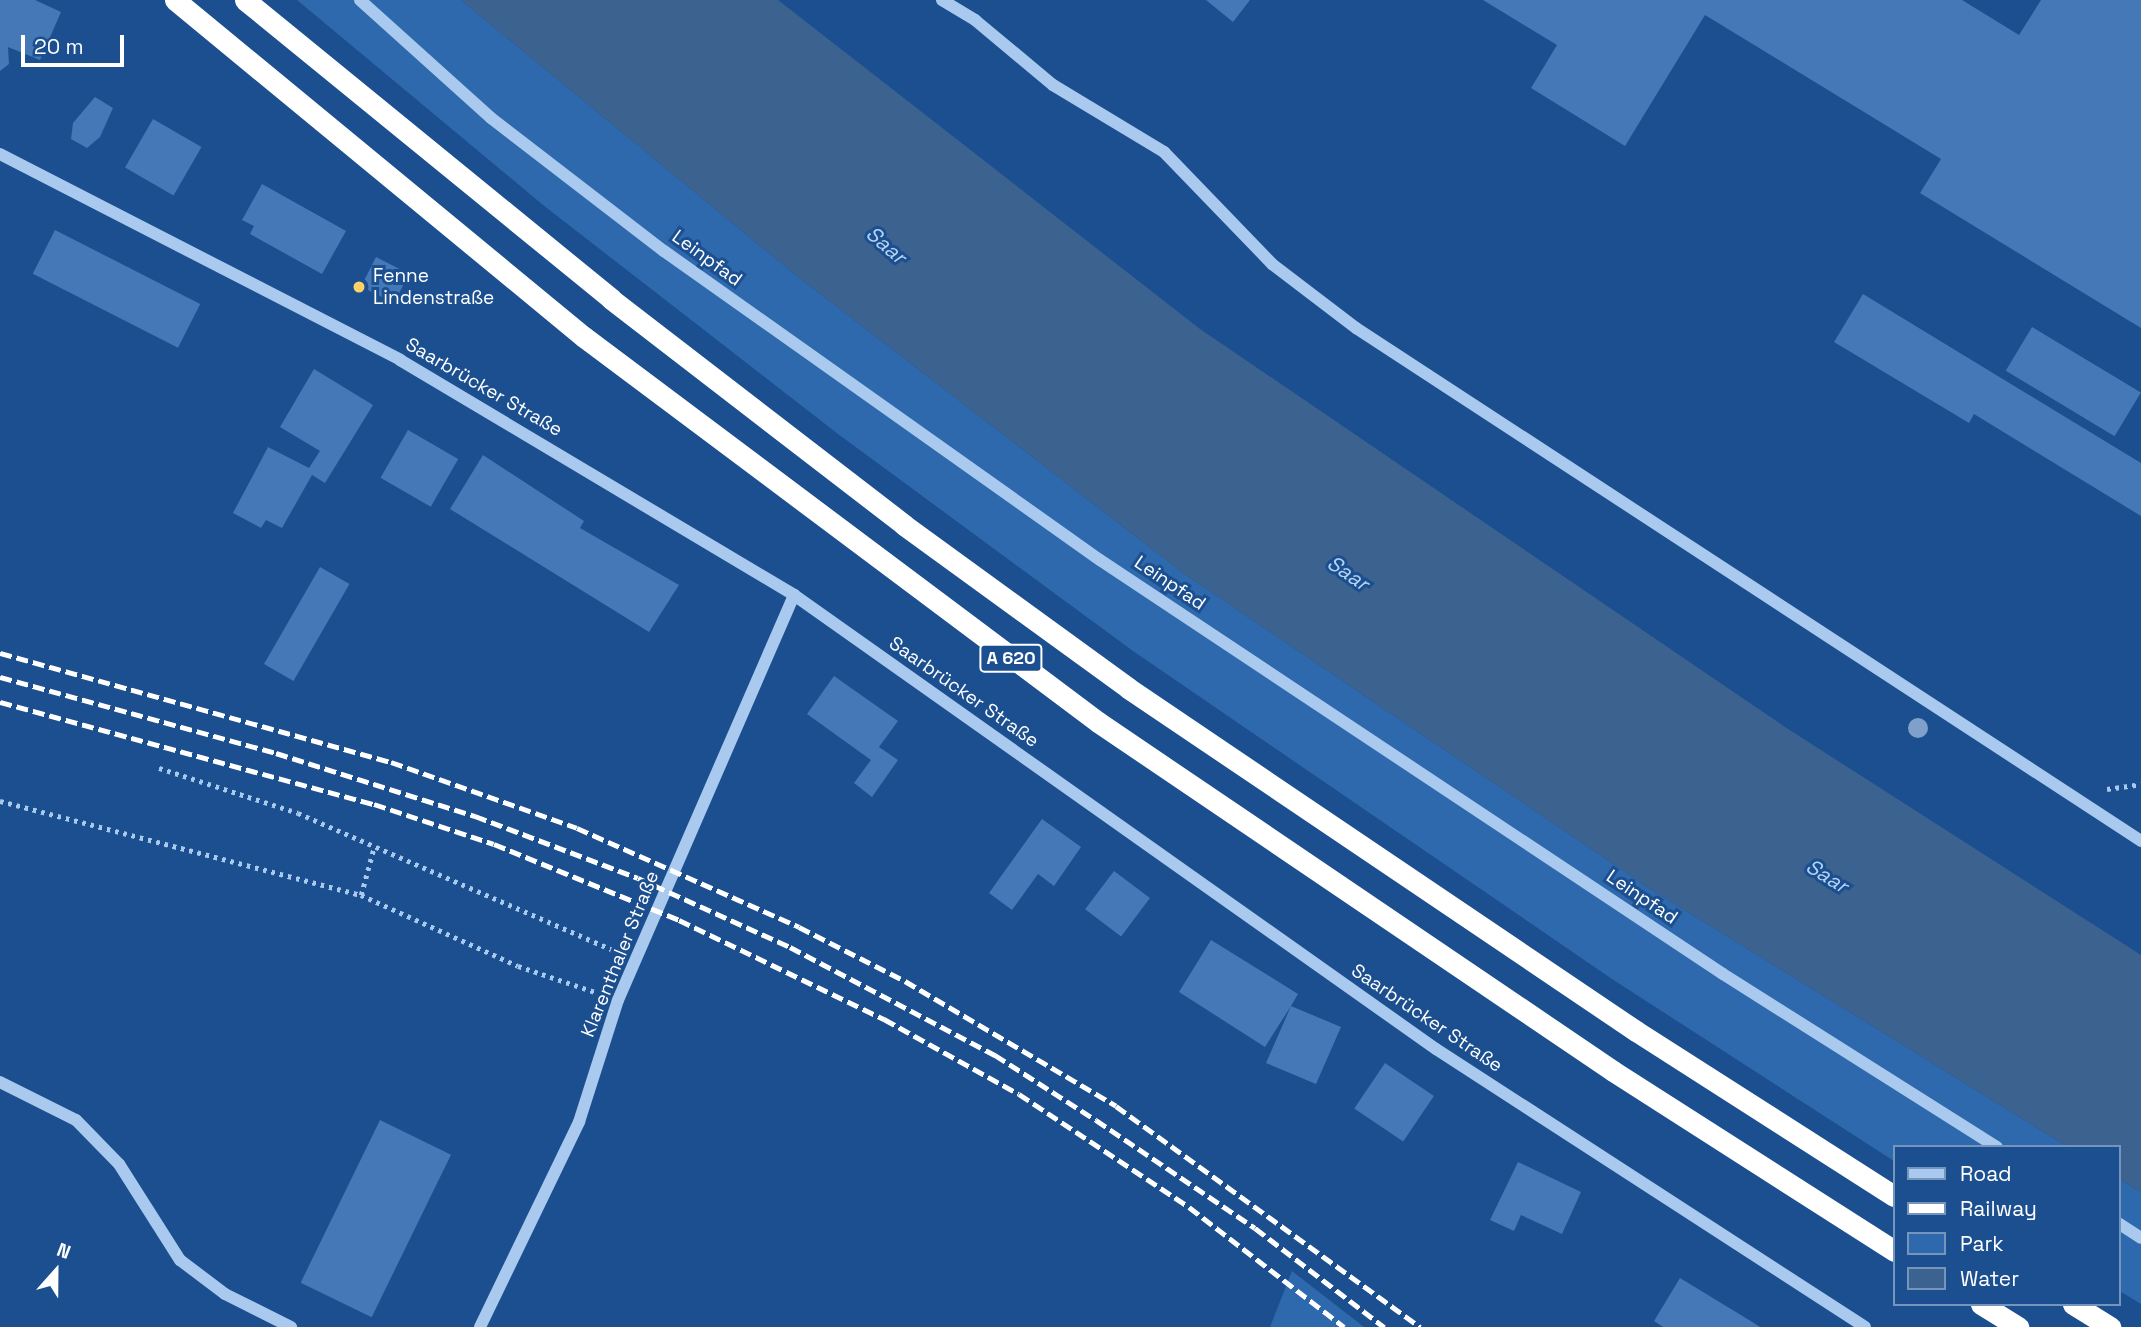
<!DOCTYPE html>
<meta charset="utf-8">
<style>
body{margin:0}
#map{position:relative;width:2141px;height:1327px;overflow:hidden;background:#1b4f8f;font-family:"Space Grotesk",sans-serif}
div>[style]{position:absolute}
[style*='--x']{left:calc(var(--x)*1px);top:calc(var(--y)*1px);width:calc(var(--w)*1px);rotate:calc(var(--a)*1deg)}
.green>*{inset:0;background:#2e69ad}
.water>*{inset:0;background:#3c6290}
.building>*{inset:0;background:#4478b7;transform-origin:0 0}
.path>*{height:4.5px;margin-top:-2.25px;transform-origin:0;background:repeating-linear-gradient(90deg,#a9c9ee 0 3.5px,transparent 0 8.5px)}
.minor>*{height:12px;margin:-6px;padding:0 6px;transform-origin:6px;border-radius:6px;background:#a9c9ee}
.highway>*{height:21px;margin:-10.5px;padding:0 10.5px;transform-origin:10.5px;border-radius:10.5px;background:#fff}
.rail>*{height:5px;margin-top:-2.5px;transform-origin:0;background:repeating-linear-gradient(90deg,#fff 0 12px,transparent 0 17px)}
.trees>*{width:20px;height:20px;margin:-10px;border-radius:50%;background:#7ea0ca}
.dots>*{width:19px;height:19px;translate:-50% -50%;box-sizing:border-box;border:4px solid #1b4f8f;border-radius:50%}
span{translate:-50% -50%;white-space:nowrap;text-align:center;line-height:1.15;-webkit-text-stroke:6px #1b4f8f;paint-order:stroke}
.shield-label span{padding:2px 5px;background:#1b4f8f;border:2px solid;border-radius:5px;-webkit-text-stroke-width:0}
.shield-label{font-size:18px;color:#fff;font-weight:700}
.street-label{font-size:19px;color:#fff}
.poi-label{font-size:19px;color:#fff}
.left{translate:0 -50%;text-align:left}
.water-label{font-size:21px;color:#b5d3f5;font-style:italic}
.legend{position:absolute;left:1893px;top:1145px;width:228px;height:161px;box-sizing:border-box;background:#1b4f8f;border:2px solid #7695bc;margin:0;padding:9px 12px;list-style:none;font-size:21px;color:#fff}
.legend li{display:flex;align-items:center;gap:14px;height:35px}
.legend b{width:35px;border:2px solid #7695bc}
.north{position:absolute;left:21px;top:1236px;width:70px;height:70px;-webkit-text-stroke:5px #1b4f8f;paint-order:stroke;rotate:21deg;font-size:19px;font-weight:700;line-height:28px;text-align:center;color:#fff}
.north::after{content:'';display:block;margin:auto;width:24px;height:32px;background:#fff;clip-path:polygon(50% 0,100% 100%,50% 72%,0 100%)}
.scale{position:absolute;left:21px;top:35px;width:103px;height:32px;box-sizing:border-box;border:4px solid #fff;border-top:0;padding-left:9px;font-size:21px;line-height:24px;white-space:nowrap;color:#fff;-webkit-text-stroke:5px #1b4f8f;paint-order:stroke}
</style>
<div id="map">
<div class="green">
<i style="clip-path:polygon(297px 0,461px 0,797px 276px,1186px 575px,1646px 886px,2068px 1147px,1894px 1147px,1894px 1161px,1612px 979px,1133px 651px,838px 434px,543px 205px)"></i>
<i style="clip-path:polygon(2118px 1178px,2141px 1192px,2141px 1304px,2118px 1290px)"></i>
<i style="clip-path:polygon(1292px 1271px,1364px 1327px,1270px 1327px)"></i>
</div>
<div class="water">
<i style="clip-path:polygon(461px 0,778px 0,1200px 329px,1785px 727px,2141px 955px,2141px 1192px,2118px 1178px,2118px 1147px,2068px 1147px,1646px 886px,1186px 575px,797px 276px)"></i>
</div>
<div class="building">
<i style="clip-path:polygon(0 0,35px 0,61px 12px,40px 60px,8px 47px,9px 64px,0 71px)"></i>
<i style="clip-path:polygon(1206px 0,1250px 0,1233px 22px)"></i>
<i style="clip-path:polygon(1483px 0,1962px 0,2019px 35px,2041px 0,2141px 0,2141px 328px,1920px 193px,1941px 159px,1705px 15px,1625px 146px,1531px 88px,1557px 45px)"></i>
<i style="clip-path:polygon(95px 97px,113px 108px,100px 137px,87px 148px,71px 139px,73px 123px)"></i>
<i style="left:153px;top:119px;width:56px;height:56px;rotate:30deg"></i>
<i style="clip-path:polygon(262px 184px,346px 231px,322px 274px,250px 234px,254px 226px,242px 220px)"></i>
<i style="left:55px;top:230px;width:163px;height:49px;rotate:27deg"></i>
<i style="left:376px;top:257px;width:37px;height:33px;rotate:27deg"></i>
<i style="clip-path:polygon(1863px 294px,2141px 463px,2141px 516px,1974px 414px,1969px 423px,1834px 342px)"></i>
<i style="left:2032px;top:327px;width:127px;height:51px;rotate:31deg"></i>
<i style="clip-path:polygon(314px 369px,373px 405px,325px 483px,312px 475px,282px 528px,266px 520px,261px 528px,233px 513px,268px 447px,309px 468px,320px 451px,280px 427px)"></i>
<i style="left:408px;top:430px;width:58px;height:55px;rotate:30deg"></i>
<i style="clip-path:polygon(483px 455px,584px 521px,580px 528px,679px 585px,649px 632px,450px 509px)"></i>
<i style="left:320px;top:567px;width:34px;height:112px;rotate:30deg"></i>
<i style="clip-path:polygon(834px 676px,898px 721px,879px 747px,898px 760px,872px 797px,854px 783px,871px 760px,807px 714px)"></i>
<i style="clip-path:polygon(1042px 819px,1081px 847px,1054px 886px,1038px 874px,1012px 910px,989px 893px)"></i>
<i style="left:1114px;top:871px;width:45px;height:48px;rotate:37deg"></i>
<i style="clip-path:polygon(1211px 940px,1298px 994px,1291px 1006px,1341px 1027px,1316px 1084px,1266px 1063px,1291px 1006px,1265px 1047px,1179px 992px)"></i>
<i style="left:1385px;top:1063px;width:59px;height:55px;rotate:34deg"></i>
<i style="left:380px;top:1120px;width:79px;height:181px;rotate:26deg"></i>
<i style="clip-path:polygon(1518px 1162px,1581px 1192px,1562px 1234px,1521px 1215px,1514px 1231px,1490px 1220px)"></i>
<i style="clip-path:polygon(1680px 1278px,1754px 1323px,1760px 1327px,1663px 1327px,1654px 1321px)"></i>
</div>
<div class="path">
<i style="--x:159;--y:768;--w:146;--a:17.9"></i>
<i style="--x:298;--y:813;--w:347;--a:23.5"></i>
<i style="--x:2107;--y:789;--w:34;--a:-8"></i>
<i style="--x:0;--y:801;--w:373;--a:14.6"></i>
<i style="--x:361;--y:895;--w:172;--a:24.3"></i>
<i style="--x:518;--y:966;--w:84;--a:18.6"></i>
<i style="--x:361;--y:895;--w:50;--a:-74.8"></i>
</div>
<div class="minor">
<i style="--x:360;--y:0;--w:176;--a:42"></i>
<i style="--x:491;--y:118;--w:218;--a:37.6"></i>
<i style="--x:664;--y:251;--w:534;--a:35.33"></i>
<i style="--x:1100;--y:560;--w:748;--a:33.61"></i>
<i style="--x:1723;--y:974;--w:324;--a:32.3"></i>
<i style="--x:942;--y:0;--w:39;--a:31"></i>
<i style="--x:975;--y:20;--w:102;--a:39.8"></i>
<i style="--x:1053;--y:85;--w:130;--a:31.1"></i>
<i style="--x:1164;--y:152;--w:156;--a:46"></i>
<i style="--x:1272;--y:264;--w:106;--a:37.3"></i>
<i style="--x:1356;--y:328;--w:938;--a:33.16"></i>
<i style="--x:0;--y:154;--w:450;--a:27.2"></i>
<i style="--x:400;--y:360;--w:459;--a:30.8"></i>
<i style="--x:794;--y:595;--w:786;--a:35.27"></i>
<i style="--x:1436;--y:1049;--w:511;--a:32.94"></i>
<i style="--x:0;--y:1082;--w:85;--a:26.6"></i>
<i style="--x:76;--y:1120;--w:62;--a:45.7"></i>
<i style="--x:119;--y:1164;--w:114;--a:57.6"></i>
<i style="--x:180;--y:1260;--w:56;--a:37.1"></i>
<i style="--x:225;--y:1294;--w:74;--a:26.6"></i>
<i style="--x:2118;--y:1223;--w:27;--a:33"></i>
<i style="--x:480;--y:1327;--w:228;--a:-64.2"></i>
<i style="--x:579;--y:1122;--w:128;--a:-72.3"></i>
<i style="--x:618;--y:1000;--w:442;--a:-66.5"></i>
</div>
<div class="highway">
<i style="--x:175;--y:0;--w:530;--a:39.49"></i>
<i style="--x:584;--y:337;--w:642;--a:36.83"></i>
<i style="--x:1098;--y:722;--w:622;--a:34.12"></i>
<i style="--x:1613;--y:1071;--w:334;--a:32.6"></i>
<i style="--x:245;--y:0;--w:473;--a:39.2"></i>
<i style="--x:611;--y:299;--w:370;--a:37.6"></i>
<i style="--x:904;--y:525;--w:277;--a:36"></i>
<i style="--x:1128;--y:688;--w:613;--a:34.03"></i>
<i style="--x:1636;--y:1031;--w:306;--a:32.6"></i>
<i style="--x:1981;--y:1304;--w:44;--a:31.9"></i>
<i style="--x:2073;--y:1304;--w:44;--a:31.9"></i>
</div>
<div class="rail">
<i style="--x:0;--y:653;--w:406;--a:15.6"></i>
<i style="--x:391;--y:762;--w:197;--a:19.5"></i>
<i style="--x:577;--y:828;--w:243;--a:24"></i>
<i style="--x:799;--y:927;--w:119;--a:27"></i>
<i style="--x:905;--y:981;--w:245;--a:30.6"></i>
<i style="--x:1116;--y:1106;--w:376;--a:36"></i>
<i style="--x:0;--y:677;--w:286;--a:15.4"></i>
<i style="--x:276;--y:753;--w:209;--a:17.6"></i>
<i style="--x:475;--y:816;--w:174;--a:20.8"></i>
<i style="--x:638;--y:878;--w:167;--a:24.4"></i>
<i style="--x:790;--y:947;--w:232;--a:27.8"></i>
<i style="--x:995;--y:1055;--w:120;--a:32.8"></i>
<i style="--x:1096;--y:1120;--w:192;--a:34.2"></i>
<i style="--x:1255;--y:1228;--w:163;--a:37.5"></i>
<i style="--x:0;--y:702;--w:388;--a:15.3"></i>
<i style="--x:374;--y:804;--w:126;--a:18.4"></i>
<i style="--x:494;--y:844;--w:200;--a:22.3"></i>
<i style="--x:679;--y:920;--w:228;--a:25.8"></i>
<i style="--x:884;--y:1019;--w:154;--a:29.1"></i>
<i style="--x:1019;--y:1094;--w:204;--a:33.6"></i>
<i style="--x:1189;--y:1207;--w:196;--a:37.7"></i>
</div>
<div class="trees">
<i style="left:1918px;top:728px"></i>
</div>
<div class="dots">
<i style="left:359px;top:287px;background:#ffd166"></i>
</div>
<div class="shield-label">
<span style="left:1011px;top:658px">A 620</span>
</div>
<div class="street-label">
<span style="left:707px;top:258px;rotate:36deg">Leinpfad</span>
<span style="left:484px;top:387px;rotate:30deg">Saarbrücker Straße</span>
<span style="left:1170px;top:583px;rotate:34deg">Leinpfad</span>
<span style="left:964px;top:692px;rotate:35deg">Saarbrücker Straße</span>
<span style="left:1642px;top:897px;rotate:34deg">Leinpfad</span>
<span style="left:620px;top:954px;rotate:-68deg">Klarenthaler Straße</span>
<span style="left:1427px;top:1018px;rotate:34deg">Saarbrücker Straße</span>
</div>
<div class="poi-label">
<span class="left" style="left:373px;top:287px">Fenne<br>Lindenstraße</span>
</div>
<div class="water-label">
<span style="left:886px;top:245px;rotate:41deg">Saar</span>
<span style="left:1348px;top:573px;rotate:34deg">Saar</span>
<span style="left:1827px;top:876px;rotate:32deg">Saar</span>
</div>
<ul class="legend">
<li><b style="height:9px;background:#a9c9ee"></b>Road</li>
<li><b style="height:9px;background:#fff"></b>Railway</li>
<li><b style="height:19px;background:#2e69ad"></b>Park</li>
<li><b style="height:19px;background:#3c6290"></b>Water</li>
</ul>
<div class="north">N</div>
<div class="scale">20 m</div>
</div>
